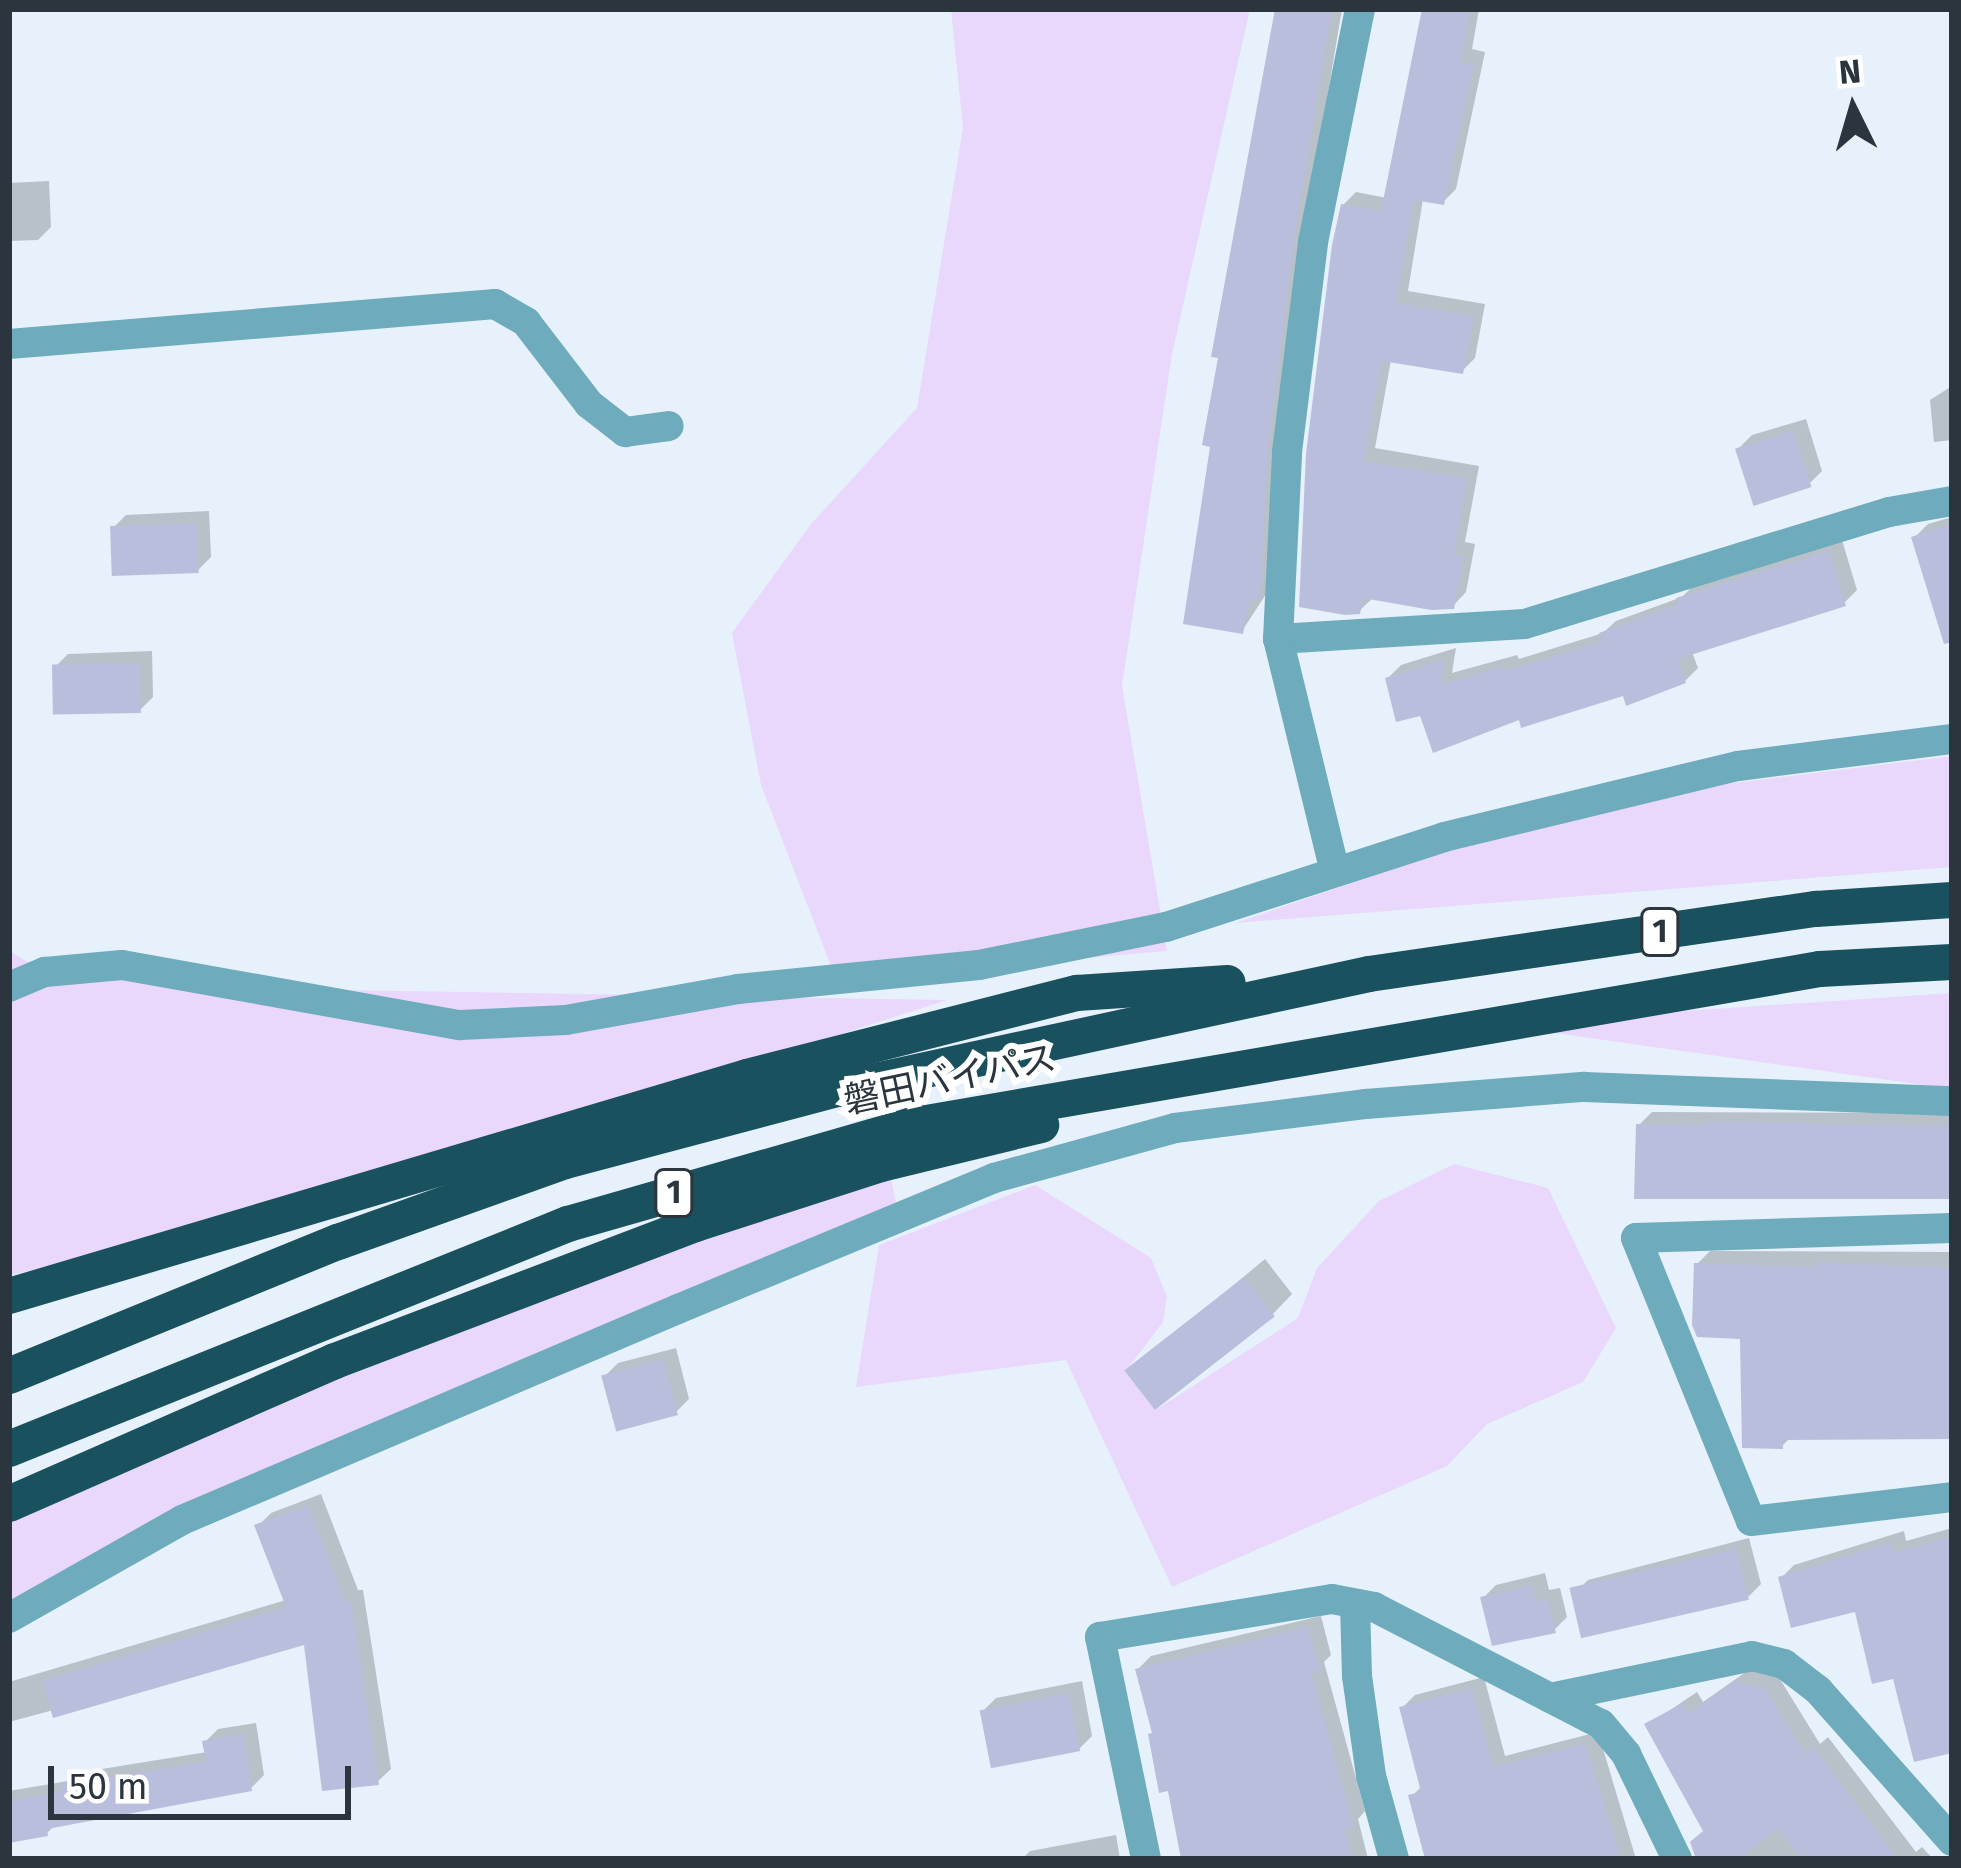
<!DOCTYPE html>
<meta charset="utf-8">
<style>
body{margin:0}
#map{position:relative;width:1961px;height:1868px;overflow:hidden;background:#e6f1fb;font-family:"Fira Sans","Noto Sans JP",sans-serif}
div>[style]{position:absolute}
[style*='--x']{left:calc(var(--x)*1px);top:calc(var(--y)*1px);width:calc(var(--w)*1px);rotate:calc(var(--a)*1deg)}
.green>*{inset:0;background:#ead7fc}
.shadow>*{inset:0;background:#0003}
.building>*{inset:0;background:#b9bedc;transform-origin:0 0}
.street>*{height:30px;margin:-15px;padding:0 15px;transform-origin:15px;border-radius:15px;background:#6eabbc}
.highway>*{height:36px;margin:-18px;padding:0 18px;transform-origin:18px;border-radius:18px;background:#1a515e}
span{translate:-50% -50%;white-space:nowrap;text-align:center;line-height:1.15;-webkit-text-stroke:12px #fff;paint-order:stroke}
.shield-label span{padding:3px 9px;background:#fff;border:3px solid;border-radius:9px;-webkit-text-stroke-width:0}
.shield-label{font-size:33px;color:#2b353e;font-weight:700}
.street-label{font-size:36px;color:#2b353e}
.frame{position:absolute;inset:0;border:12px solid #2b353e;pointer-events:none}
.north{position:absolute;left:1793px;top:48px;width:120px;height:120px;-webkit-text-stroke:9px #fff;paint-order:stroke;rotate:355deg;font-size:33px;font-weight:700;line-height:48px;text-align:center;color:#2b353e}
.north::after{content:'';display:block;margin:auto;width:42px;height:54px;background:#2b353e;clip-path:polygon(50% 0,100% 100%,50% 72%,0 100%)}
.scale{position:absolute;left:48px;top:1766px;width:303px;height:54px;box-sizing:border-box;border:6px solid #2b353e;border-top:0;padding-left:15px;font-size:36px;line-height:42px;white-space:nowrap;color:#2b353e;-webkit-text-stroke:9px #fff;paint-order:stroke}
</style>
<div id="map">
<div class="green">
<i style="clip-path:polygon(951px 9px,1250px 9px,1172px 354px,1122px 686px,1167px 951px,836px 979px,761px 785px,732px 633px,811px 524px,917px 408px,963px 128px)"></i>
<i style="clip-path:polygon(1952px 756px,1952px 867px,1235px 923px,1597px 800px)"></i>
<i style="clip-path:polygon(9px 951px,45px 972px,279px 989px,947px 1000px,260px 1221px,9px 1275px)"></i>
<i style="clip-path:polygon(1952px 993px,1952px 1089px,1491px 1024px)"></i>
<i style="clip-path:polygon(1454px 1164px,1548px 1188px,1616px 1328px,1583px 1382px,1487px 1424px,1447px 1466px,1172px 1587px,1066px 1360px,856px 1387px,879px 1245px,1035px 1185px,1151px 1258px,1167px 1297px,1163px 1322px,1125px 1372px,1156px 1410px,1298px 1318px,1317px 1268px,1379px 1201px)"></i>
<i style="clip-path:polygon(891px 1178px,897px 1208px,354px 1436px,9px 1618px,9px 1501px,639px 1259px)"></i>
</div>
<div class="shadow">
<i style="clip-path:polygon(1275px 9px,1342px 9px,1306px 224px,1272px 585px,1242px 631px)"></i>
<i style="clip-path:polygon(1425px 9px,1479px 9px,1472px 49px,1485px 52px,1456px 189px,1443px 202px,1423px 199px,1408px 291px,1485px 304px,1475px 358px,1462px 371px,1391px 360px,1375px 448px,1479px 466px,1465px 542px,1475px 544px,1466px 592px,1453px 606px,1374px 597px,1359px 611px,1343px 205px,1356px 192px,1387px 198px)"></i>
<i style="clip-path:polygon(49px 181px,51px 227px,38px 240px,9px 241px,9px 183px)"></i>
<i style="clip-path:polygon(1952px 386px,1952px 440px,1934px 442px,1930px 400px)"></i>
<i style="clip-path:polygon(1806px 419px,1822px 471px,1809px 484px,1739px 448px,1752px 435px)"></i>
<i style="clip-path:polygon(209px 511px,211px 557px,198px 570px,113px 528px,126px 515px)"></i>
<i style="clip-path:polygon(1952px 517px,1952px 583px,1915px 537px,1928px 524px)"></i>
<i style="clip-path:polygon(1842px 540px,1857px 590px,1844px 603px,1692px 652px,1698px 668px,1685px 681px,1521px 716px,1422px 712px,1388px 678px,1401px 665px,1456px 648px,1452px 673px,1517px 655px,1519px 659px,1603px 633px,1616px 621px,1682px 597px,1693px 586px)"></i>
<i style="clip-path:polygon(152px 651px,153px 697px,140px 710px,55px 667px,68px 654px)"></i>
<i style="clip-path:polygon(1652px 1112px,1952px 1113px,1952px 1197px,1639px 1125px)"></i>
<i style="clip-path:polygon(1710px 1251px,1952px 1252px,1952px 1435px,1791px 1437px,1782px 1446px,1743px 1336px,1697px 1264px)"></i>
<i style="clip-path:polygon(1265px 1259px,1292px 1294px,1273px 1314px,1129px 1372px)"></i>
<i style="clip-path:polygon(676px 1348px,689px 1399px,676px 1412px,605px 1376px,618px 1363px)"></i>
<i style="clip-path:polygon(321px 1494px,358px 1590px,363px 1590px,391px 1769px,377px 1782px,306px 1642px,9px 1722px,9px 1682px,286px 1600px,258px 1526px,271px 1513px)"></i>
<i style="clip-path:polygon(1952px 1528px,1952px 1750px,1896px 1676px,1857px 1608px,1781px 1578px,1794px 1565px,1904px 1531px,1906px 1541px)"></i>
<i style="clip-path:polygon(1749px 1538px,1761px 1584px,1748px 1597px,1575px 1593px,1588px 1580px)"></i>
<i style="clip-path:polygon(1545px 1573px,1549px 1590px,1560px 1588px,1567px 1617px,1554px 1630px,1483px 1598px,1496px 1585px)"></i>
<i style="clip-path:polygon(1321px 1616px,1331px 1655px,1324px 1662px,1365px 1811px,1358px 1819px,1368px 1859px,1185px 1859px,1138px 1669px,1151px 1656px)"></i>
<i style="clip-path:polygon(1750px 1669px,1778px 1676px,1820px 1744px,1828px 1737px,1916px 1852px,1922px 1847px,1933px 1859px,1701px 1859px,1706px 1830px,1648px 1725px,1697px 1692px,1703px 1702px)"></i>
<i style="clip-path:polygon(1484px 1677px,1505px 1756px,1598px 1732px,1636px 1859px,1427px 1859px,1412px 1796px,1423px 1785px,1402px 1708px,1415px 1695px)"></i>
<i style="clip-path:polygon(1082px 1681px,1092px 1736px,1079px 1749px,983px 1711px,996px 1698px)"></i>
<i style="clip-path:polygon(256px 1723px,264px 1775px,251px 1788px,55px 1825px,46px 1834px,9px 1840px,9px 1791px,68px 1781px,77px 1773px,207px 1752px,205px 1742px,218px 1729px)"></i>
<i style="clip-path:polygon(1116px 1835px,1120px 1859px,1022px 1859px,1030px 1851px)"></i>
</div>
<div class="building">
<i style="clip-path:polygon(1275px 9px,1332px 9px,1294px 239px,1268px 450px,1260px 601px,1250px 599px,1243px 634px,1183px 624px,1210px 447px,1202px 445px,1218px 358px,1211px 357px)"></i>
<i style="clip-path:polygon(1422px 9px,1470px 9px,1461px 62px,1474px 64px,1444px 205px,1414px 200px,1396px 303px,1474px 316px,1463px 374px,1382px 361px,1364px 461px,1467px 478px,1454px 554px,1464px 556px,1454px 609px,1431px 610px,1363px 598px,1360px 614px,1345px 615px,1299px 607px,1306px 454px,1332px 245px,1341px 204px,1381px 211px)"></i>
<i style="left:1793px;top:430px;width:60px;height:61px;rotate:72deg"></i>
<i style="left:197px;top:523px;width:50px;height:87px;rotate:88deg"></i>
<i style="clip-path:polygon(1952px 524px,1952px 642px,1944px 644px,1911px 537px)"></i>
<i style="clip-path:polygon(1829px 551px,1846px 606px,1678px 659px,1686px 683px,1626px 706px,1623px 696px,1521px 728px,1519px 720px,1433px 753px,1420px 716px,1396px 722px,1385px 678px,1445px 659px,1441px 684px,1504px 666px,1506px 671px,1602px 641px,1599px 633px,1678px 604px,1676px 598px)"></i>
<i style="left:140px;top:663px;width:50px;height:88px;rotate:89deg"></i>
<i style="clip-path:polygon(1705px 1121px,1952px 1126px,1952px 1199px,1634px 1199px,1636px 1124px,1705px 1125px)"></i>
<i style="clip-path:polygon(1816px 1262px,1952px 1268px,1952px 1439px,1783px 1440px,1783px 1449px,1742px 1448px,1740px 1339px,1697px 1337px,1692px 1325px,1694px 1263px,1816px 1267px)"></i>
<i style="left:1244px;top:1277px;width:50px;height:152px;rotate:52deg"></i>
<i style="left:663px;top:1359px;width:58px;height:64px;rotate:75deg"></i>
<i style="clip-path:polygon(308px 1505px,345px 1602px,351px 1601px,379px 1785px,322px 1791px,304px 1645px,53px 1718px,42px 1681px,286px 1607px,254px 1525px)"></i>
<i style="clip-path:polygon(1952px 1537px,1952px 1753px,1914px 1762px,1893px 1679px,1872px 1684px,1855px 1612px,1791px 1628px,1778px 1577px,1891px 1542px,1894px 1552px)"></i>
<i style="left:1737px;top:1549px;width:52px;height:172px;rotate:77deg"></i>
<i style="clip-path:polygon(1532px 1585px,1536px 1602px,1547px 1599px,1556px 1633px,1492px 1646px,1480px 1597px)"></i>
<i style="clip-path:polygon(1308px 1627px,1320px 1671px,1311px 1673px,1354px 1827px,1345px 1829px,1353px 1859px,1181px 1859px,1168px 1791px,1159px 1793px,1148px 1734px,1152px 1733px,1135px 1669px)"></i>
<i style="clip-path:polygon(1735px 1681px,1766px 1689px,1805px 1754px,1814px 1748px,1898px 1859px,1802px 1859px,1777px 1829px,1740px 1859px,1696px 1859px,1690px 1842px,1703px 1831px,1644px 1724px,1683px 1703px,1689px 1713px)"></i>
<i style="clip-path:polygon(1472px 1688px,1493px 1767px,1585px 1743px,1621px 1859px,1425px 1859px,1408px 1795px,1421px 1792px,1399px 1707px)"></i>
<i style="left:1069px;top:1693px;width:59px;height:91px;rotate:79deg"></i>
<i style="clip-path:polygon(244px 1734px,252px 1791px,47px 1829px,48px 1836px,9px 1843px,9px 1800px,62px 1792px,60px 1785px,206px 1762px,202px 1741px)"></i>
</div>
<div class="street">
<i style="--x:9;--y:344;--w:488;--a:-4.7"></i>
<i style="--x:495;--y:304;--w:36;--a:30"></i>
<i style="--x:526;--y:322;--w:103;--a:52.5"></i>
<i style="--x:589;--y:404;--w:46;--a:37.9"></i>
<i style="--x:625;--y:432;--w:44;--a:-7.8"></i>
<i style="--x:1278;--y:639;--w:247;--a:-3.5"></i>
<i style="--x:1525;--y:624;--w:381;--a:-17.1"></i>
<i style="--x:1889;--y:512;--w:64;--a:-9.9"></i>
<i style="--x:1335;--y:872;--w:240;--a:-103.7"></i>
<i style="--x:1278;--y:639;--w:187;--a:-87.2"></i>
<i style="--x:1287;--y:452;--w:212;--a:-82.9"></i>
<i style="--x:1313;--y:242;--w:238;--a:-78.6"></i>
<i style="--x:9;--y:987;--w:39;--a:-23"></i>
<i style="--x:45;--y:972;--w:77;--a:-5.2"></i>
<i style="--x:122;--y:965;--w:343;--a:10.1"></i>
<i style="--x:460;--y:1025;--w:106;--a:-2.7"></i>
<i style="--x:566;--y:1020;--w:175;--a:-10.2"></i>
<i style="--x:738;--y:989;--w:242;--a:-5.7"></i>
<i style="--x:979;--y:965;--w:191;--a:-11.5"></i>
<i style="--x:1166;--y:927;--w:292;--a:-17.9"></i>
<i style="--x:1444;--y:837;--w:302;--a:-13.6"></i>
<i style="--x:1738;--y:766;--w:216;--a:-7.2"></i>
<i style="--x:1952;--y:1228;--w:316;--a:178.2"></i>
<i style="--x:1636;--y:1238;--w:305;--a:67.9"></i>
<i style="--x:1751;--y:1521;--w:202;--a:-6.8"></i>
<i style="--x:1355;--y:1604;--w:72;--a:88.4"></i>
<i style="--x:1357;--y:1676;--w:101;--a:82"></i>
<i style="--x:1371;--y:1776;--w:86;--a:74.5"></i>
<i style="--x:9;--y:1618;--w:199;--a:-29.5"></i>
<i style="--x:182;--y:1520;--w:539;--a:-23.05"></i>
<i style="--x:678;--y:1309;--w:342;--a:-22.5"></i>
<i style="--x:994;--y:1178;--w:188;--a:-15.4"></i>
<i style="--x:1175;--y:1128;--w:193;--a:-7.2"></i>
<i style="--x:1366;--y:1104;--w:219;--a:-4.5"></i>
<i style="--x:1584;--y:1087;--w:368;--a:2.2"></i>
<i style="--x:1550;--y:1698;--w:206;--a:-11.7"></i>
<i style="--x:1752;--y:1656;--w:33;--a:14"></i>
<i style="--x:1784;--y:1664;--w:43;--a:37.4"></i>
<i style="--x:1818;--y:1690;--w:202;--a:48.4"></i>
<i style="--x:1146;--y:1859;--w:227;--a:-101.7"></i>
<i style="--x:1100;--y:1637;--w:235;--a:-9.3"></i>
<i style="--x:1332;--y:1599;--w:43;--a:10.8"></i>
<i style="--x:1374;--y:1607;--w:255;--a:27.3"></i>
<i style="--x:1601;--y:1724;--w:39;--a:50"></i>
<i style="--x:1626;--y:1754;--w:117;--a:64.1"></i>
</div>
<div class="highway">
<i style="--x:9;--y:1296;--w:770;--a:-16.53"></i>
<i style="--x:747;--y:1077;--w:341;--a:-14.3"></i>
<i style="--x:1077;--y:993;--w:151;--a:-3.8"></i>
<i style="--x:9;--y:1376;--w:355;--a:-22.2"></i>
<i style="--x:338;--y:1242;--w:241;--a:-19.6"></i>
<i style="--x:565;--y:1161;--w:282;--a:-14.8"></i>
<i style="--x:838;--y:1089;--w:543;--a:-12.22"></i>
<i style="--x:1369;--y:974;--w:452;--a:-8.3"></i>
<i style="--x:1816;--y:909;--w:136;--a:-3.8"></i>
<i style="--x:9;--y:1449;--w:603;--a:-21.93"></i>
<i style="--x:568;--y:1224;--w:355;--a:-16"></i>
<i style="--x:909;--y:1126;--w:924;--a:-9.78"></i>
<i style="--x:1820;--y:969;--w:132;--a:-3"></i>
<i style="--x:9;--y:1504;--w:356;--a:-23.7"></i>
<i style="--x:335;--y:1361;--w:385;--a:-20.8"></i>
<i style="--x:695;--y:1224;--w:195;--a:-17.9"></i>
<i style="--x:881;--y:1164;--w:165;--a:-13.7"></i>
</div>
<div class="shield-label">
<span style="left:1660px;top:932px">1</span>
<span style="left:674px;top:1193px">1</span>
</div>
<div class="street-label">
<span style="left:950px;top:1080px;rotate:-12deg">磐田バイパス</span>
</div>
<div class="frame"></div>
<div class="north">N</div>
<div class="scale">50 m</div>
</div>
